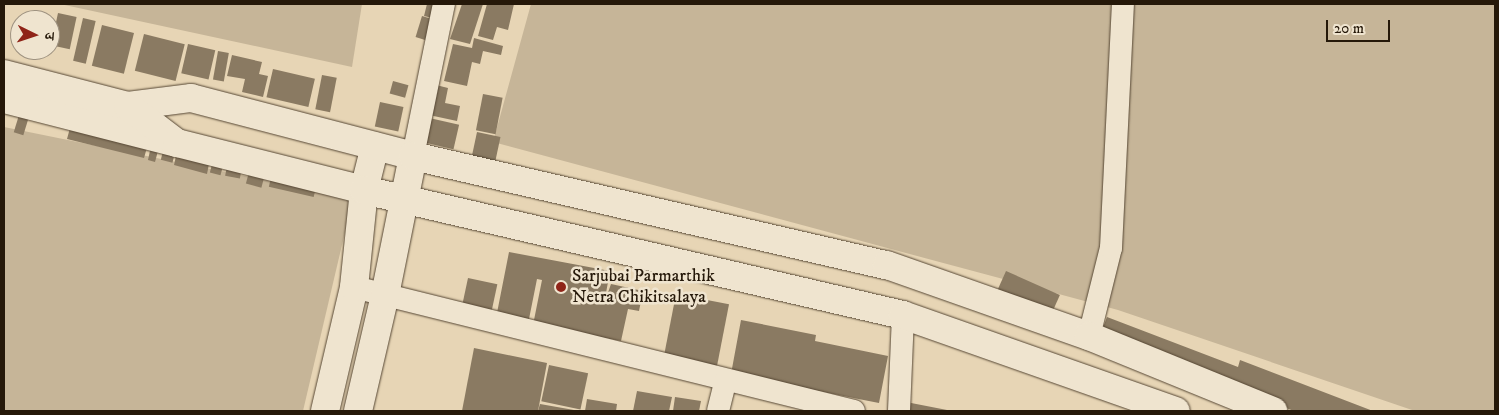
<!DOCTYPE html>
<meta charset="utf-8">
<style>
body{margin:0}
#map{position:relative;width:1499px;height:415px;overflow:hidden;background:#e7d5b5;font-family:"IM FELL DW Pica","Noto Serif Devanagari",serif}
div>[style]{position:absolute}
[style*='--x']{left:calc(var(--x)*1px);top:calc(var(--y)*1px);width:calc(var(--w)*1px);rotate:calc(var(--a)*1deg)}
.green>*{inset:0;background:#c6b598}
.building>*{inset:0;background:#8a7a62;transform-origin:0 0}
.roads{filter:drop-shadow(0 0 1px #564734) drop-shadow(0 0 1px #564734)}
.minor>*{height:22px;margin:-11px;padding:0 11px;transform-origin:11px;border-radius:11px;background:#efe4cf}
.tertiary>*{height:28px;margin:-14px;padding:0 14px;transform-origin:14px;border-radius:14px;background:#efe4cf}
.secondary>*{height:28px;margin:-14px;padding:0 14px;transform-origin:14px;border-radius:14px;background:#efe4cf}
.dots>*{width:14px;height:14px;translate:-50% -50%;box-sizing:border-box;border:2px solid #efe4cf;border-radius:50%}
span{translate:-50% -50%;white-space:nowrap;text-align:center;line-height:1.15;-webkit-text-stroke:5px #efe4cf;paint-order:stroke}
.poi-label{font-size:18px;color:#251809}
.left{translate:0 -50%;text-align:left}
.frame{position:absolute;inset:0;border:5px solid #251809;pointer-events:none}
.north{position:absolute;left:10px;top:10px;width:50px;height:50px;box-sizing:border-box;background:#efe4cf;border:1px solid #9e9280;border-radius:50%;rotate:94deg;font-size:14px;font-weight:700;line-height:20px;text-align:center;color:#251809}
.north::after{content:'';display:block;margin:auto;width:18px;height:22px;background:#8f2418;clip-path:polygon(50% 0,100% 100%,50% 72%,0 100%)}
.scale{position:absolute;left:1326px;top:20px;width:64px;height:22px;box-sizing:border-box;border:2px solid #251809;border-top:0;padding-left:6px;font-size:15px;line-height:18px;white-space:nowrap;color:#251809;-webkit-text-stroke:4px #efe4cf;paint-order:stroke}
</style>
<div id="map">
<div class="green">
<i style="clip-path:polygon(60px 4px,362px 4px,352px 67px)"></i>
<i style="clip-path:polygon(531px 4px,1495px 4px,1495px 411px,1415px 411px,1118px 310px,493px 142px)"></i>
<i style="clip-path:polygon(4px 127px,353px 198px,303px 411px,4px 411px)"></i>
</div>
<div class="building">
<i style="clip-path:polygon(427px 4px,440px 4px,437px 19px,424px 16px)"></i>
<i style="clip-path:polygon(462px 4px,483px 4px,470px 44px,450px 39px)"></i>
<i style="clip-path:polygon(487px 4px,514px 4px,508px 30px,497px 27px,493px 40px,478px 36px)"></i>
<i style="left:58px;top:13px;width:19px;height:33px;rotate:12deg"></i>
<i style="left:422px;top:16px;width:14px;height:22px;rotate:17deg"></i>
<i style="left:83px;top:18px;width:13px;height:44px;rotate:13deg"></i>
<i style="left:102px;top:25px;width:33px;height:42px;rotate:14deg"></i>
<i style="left:144px;top:34px;width:42px;height:38px;rotate:14deg"></i>
<i style="clip-path:polygon(474px 38px,503px 46px,501px 55px,483px 51px,480px 64px,472px 62px,467px 86px,444px 81px,453px 44px,472px 48px)"></i>
<i style="left:188px;top:44px;width:28px;height:30px;rotate:13deg"></i>
<i style="left:218px;top:51px;width:11px;height:29px;rotate:10deg"></i>
<i style="clip-path:polygon(232px 55px,262px 62px,259px 74px,268px 76px,263px 97px,242px 92px,245px 79px,227px 76px)"></i>
<i style="left:273px;top:69px;width:43px;height:29px;rotate:13deg"></i>
<i style="left:322px;top:75px;width:15px;height:35px;rotate:11deg"></i>
<i style="left:393px;top:81px;width:16px;height:13px;rotate:15deg"></i>
<i style="clip-path:polygon(436px 85px,448px 88px,445px 103px,460px 106px,457px 121px,429px 115px)"></i>
<i style="left:483px;top:94px;width:20px;height:37px;rotate:11deg"></i>
<i style="left:380px;top:102px;width:24px;height:25px;rotate:12deg"></i>
<i style="left:19px;top:115px;width:10px;height:18px;rotate:17deg"></i>
<i style="left:425px;top:117px;width:35px;height:25px;rotate:13deg"></i>
<i style="clip-path:polygon(70px 128px,148px 144px,144px 158px,67px 139px)"></i>
<i style="left:477px;top:132px;width:24px;height:34px;rotate:12deg"></i>
<i style="clip-path:polygon(151px 146px,159px 147px,155px 162px,148px 160px)"></i>
<i style="clip-path:polygon(178px 147px,210px 159px,207px 174px,174px 165px)"></i>
<i style="left:163px;top:151px;width:12px;height:9px;rotate:14deg"></i>
<i style="left:214px;top:157px;width:11px;height:16px;rotate:15deg"></i>
<i style="left:228px;top:161px;width:15px;height:15px;rotate:11deg"></i>
<i style="left:249px;top:172px;width:16px;height:12px;rotate:15deg"></i>
<i style="left:272px;top:173px;width:46px;height:14px;rotate:13deg"></i>
<i style="clip-path:polygon(509px 252px,610px 271px,604px 304px,611px 284px,643px 291px,639px 311px,628px 309px,621px 341px,533px 325px,542px 280px,537px 279px,528px 324px,496px 318px)"></i>
<i style="left:1006px;top:271px;width:59px;height:31px;rotate:24deg"></i>
<i style="left:468px;top:278px;width:30px;height:30px;rotate:12deg"></i>
<i style="left:676px;top:294px;width:54px;height:65px;rotate:11deg"></i>
<i style="clip-path:polygon(1107px 317px,1238px 367px,1240px 360px,1373px 411px,1294px 411px,1099px 338px)"></i>
<i style="clip-path:polygon(741px 320px,816px 335px,815px 341px,888px 356px,879px 403px,731px 374px)"></i>
<i style="clip-path:polygon(474px 348px,547px 363px,538px 411px,462px 411px)"></i>
<i style="left:549px;top:365px;width:40px;height:37px;rotate:12deg"></i>
<i style="clip-path:polygon(637px 391px,672px 397px,669px 411px,633px 411px)"></i>
<i style="clip-path:polygon(675px 397px,701px 401px,699px 411px,673px 411px)"></i>
<i style="clip-path:polygon(587px 399px,617px 404px,616px 411px,585px 411px)"></i>
<i style="clip-path:polygon(906px 402px,947px 410px,947px 411px,904px 411px)"></i>
<i style="clip-path:polygon(540px 404px,574px 410px,574px 411px,538px 411px)"></i>
</div>
<div class="roads">
<div class="minor">
<i style="--x:413;--y:156;--w:155;--a:-78.5"></i>
<i style="--x:354;--y:287;--w:515;--a:13.93"></i>
<i style="--x:1089;--y:336;--w:91;--a:-76"></i>
<i style="--x:1111;--y:248;--w:244;--a:-87.2"></i>
<i style="--x:718;--y:411;--w:32;--a:-76"></i>
<i style="--x:899;--y:411;--w:96;--a:-87.6"></i>
</div>
<div class="tertiary">
<i style="--x:4;--y:99;--w:179;--a:14.3"></i>
<i style="--x:325;--y:411;--w:127;--a:-76.8"></i>
<i style="--x:354;--y:287;--w:98;--a:-84.1"></i>
<i style="--x:364;--y:190;--w:45;--a:-76"></i>
<i style="--x:358;--y:411;--w:119;--a:-76.9"></i>
<i style="--x:385;--y:295;--w:142;--a:-78.6"></i>
</div>
<div class="secondary">
<i style="--x:4;--y:74;--w:128;--a:14.5"></i>
<i style="--x:128;--y:106;--w:64;--a:-7.2"></i>
<i style="--x:191;--y:98;--w:229;--a:14.6"></i>
<i style="--x:413;--y:156;--w:486;--a:13"></i>
<i style="--x:887;--y:265;--w:214;--a:19.4"></i>
<i style="--x:1089;--y:336;--w:199;--a:22.2"></i>
<i style="--x:128;--y:106;--w:61;--a:37.1"></i>
<i style="--x:177;--y:143;--w:193;--a:14.1"></i>
<i style="--x:364;--y:190;--w:553;--a:13.06"></i>
<i style="--x:903;--y:315;--w:289;--a:19.4"></i>
</div>
</div>
<div class="dots">
<i style="left:561px;top:287px;background:#8f2418"></i>
</div>
<div class="poi-label">
<span class="left" style="left:572px;top:287px">Sarjubai Parmarthik<br>Netra Chikitsalaya</span>
</div>
<div class="frame"></div>
<div class="north">उ</div>
<div class="scale">20 m</div>
</div>
